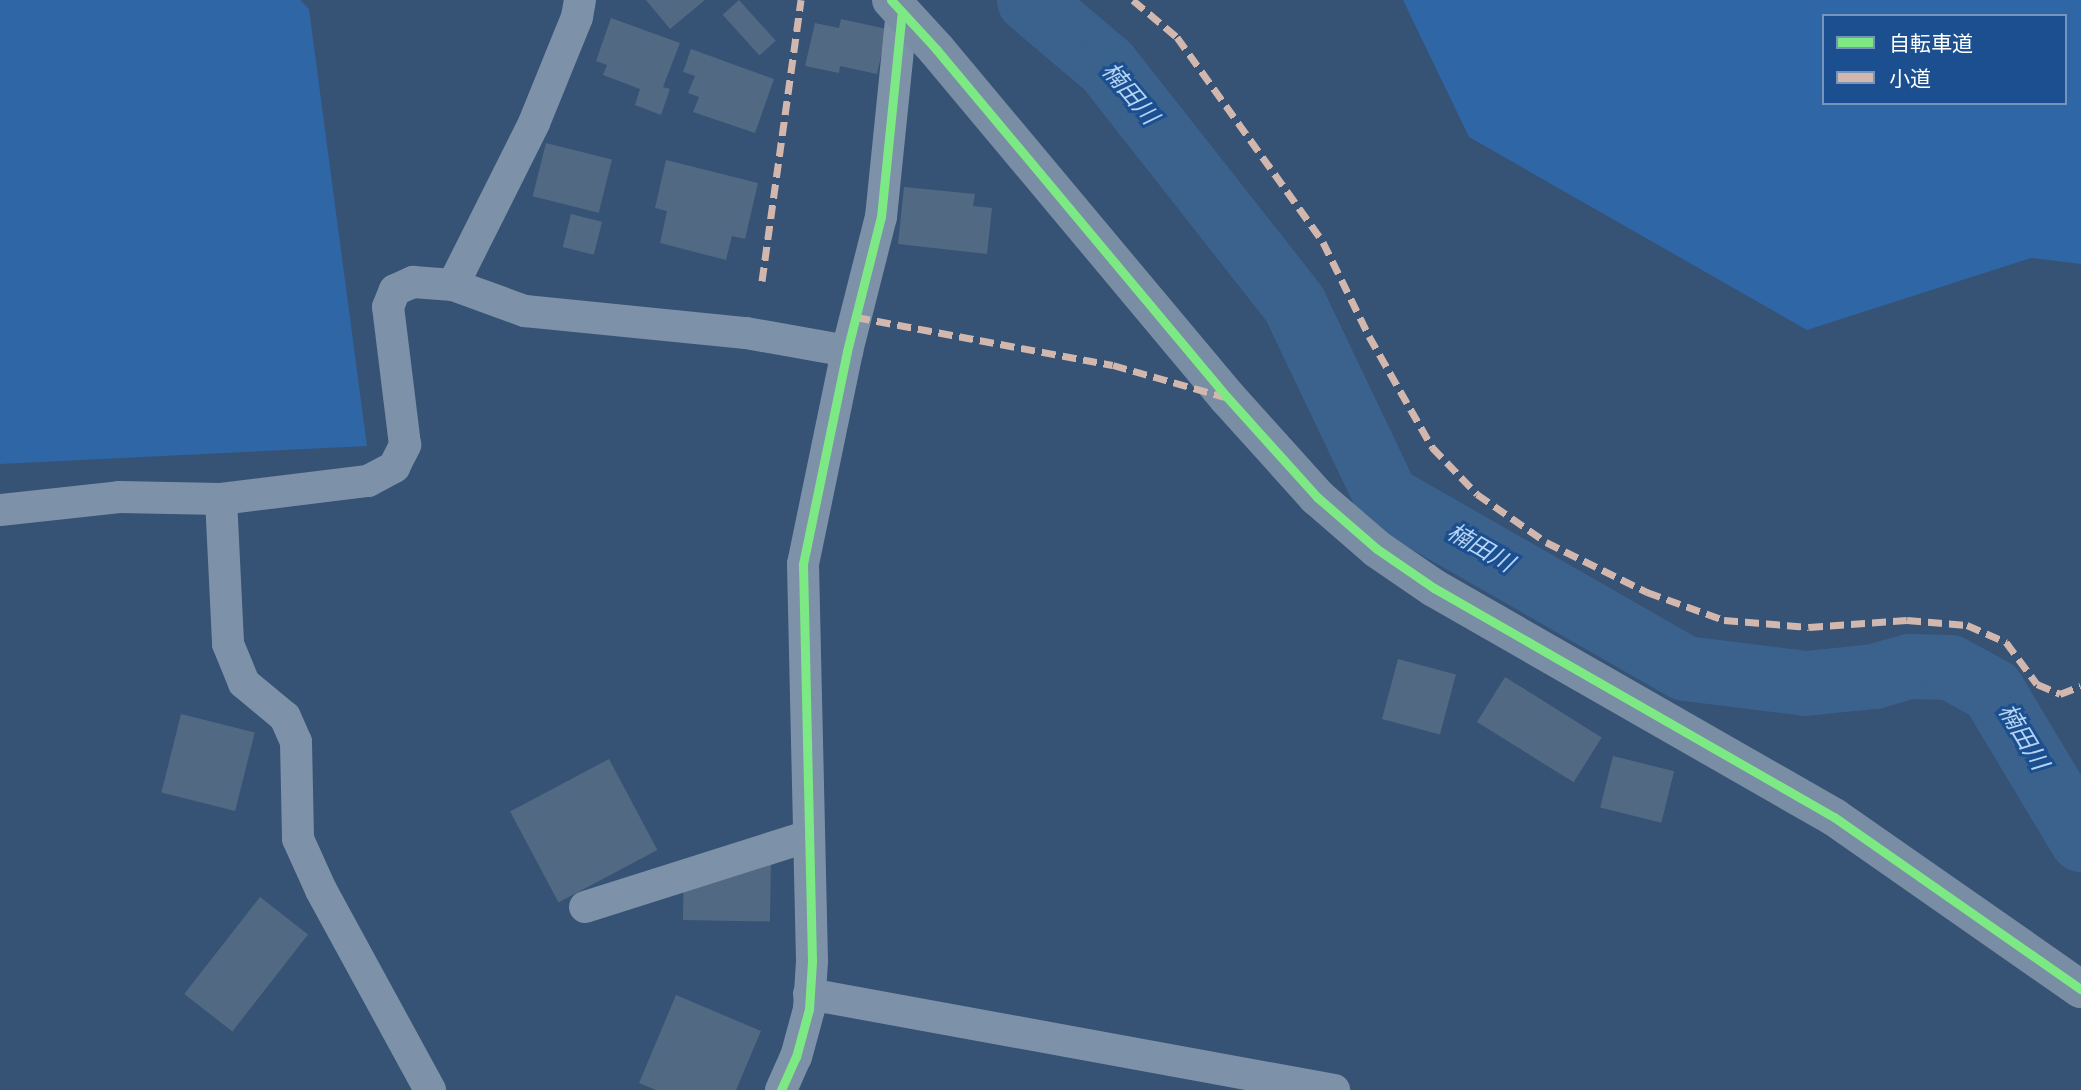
<!DOCTYPE html>
<meta charset="utf-8">
<style>
body{margin:0}
#map{position:relative;width:2081px;height:1090px;overflow:hidden;background:#365274;font-family:Overpass,"Noto Sans JP",sans-serif}
div>[style]{position:absolute}
[style*='--x']{left:calc(var(--x)*1px);top:calc(var(--y)*1px);width:calc(var(--w)*1px);rotate:calc(var(--a)*1deg)}
.green>*{inset:0;background:#2f66a5}
.river>*{height:65px;margin:-32.5px;padding:0 32.5px;transform-origin:32.5px;border-radius:32.5px;background:#3b618d}
.building>*{inset:0;background:#526984;transform-origin:0 0}
.street>*{height:32px;margin:-16px;padding:0 16px;transform-origin:16px;border-radius:16px;background:#7d92a8}
.secondary>*{height:38px;margin:-19px;padding:0 19px;transform-origin:19px;border-radius:19px;background:#798da4}
.quiet>*{height:7px;margin-top:-3.5px;transform-origin:0;background:repeating-linear-gradient(90deg,#d1b7ad 0 14px,transparent 0 21px)}
.cycleway>*{height:9px;margin:-4.5px;padding:0 4.5px;transform-origin:4.5px;border-radius:4.5px;background:#7ce984}
span{translate:-50% -50%;white-space:nowrap;text-align:center;line-height:1.15;-webkit-text-stroke:6px #1b4f8f;paint-order:stroke}
.water-label{font-size:24px;color:#b5d3f5;font-style:italic}
.legend{position:absolute;left:1822px;top:14px;width:245px;height:91px;box-sizing:border-box;background:#1b4f8f;border:2px solid #7695bc;margin:0;padding:9px 12px;list-style:none;font-size:21px;color:#fff}
.legend li{display:flex;align-items:center;gap:14px;height:35px}
.legend b{width:35px;border:2px solid #7695bc}
</style>
<div id="map">
<div class="green">
<i style="clip-path:polygon(0 0,300px 0,309px 9px,367px 446px,0 464px)"></i>
<i style="clip-path:polygon(evenodd,1403px 0,2081px 0,2081px 264px,2031px 258px,1807px 330px,1469px 137px,1403px 0,1824px 16px,2065px 16px,2065px 103px,1824px 103px,1824px 16px)"></i>
</div>
<div class="river">
<i style="--x:1029;--y:0;--w:102;--a:40.2"></i>
<i style="--x:1107;--y:66;--w:303;--a:51.8"></i>
<i style="--x:1294;--y:304;--w:214;--a:64.5"></i>
<i style="--x:1386;--y:497;--w:344;--a:29.8"></i>
<i style="--x:1685;--y:668;--w:121;--a:7.1"></i>
<i style="--x:1805;--y:683;--w:69;--a:-5.8"></i>
<i style="--x:1874;--y:676;--w:37;--a:-16"></i>
<i style="--x:1910;--y:666;--w:40;--a:1.4"></i>
<i style="--x:1950;--y:667;--w:48;--a:28.7"></i>
<i style="--x:1992;--y:690;--w:174;--a:59.1"></i>
</div>
<div class="building">
<i style="clip-path:polygon(646px 0,705px 0,670px 29px)"></i>
<i style="left:739px;top:0;width:55px;height:22px;rotate:48deg"></i>
<i style="clip-path:polygon(611px 18px,680px 43px,663px 87px,670px 89px,661px 115px,635px 105px,640px 89px,603px 75px,607px 65px,596px 61px)"></i>
<i style="clip-path:polygon(841px 19px,887px 29px,877px 74px,840px 66px,839px 73px,805px 66px,815px 23px,839px 28px)"></i>
<i style="clip-path:polygon(691px 49px,774px 79px,755px 133px,693px 112px,699px 97px,688px 93px,695px 76px,683px 72px)"></i>
<i style="left:546px;top:143px;width:68px;height:55px;rotate:14deg"></i>
<i style="clip-path:polygon(666px 160px,758px 183px,745px 239px,732px 236px,726px 260px,660px 243px,667px 211px,655px 208px)"></i>
<i style="clip-path:polygon(904px 187px,975px 194px,973px 206px,992px 208px,987px 254px,898px 244px)"></i>
<i style="left:571px;top:214px;width:32px;height:34px;rotate:14deg"></i>
<i style="left:1398px;top:659px;width:60px;height:62px;rotate:15deg"></i>
<i style="left:1505px;top:677px;width:114px;height:53px;rotate:32deg"></i>
<i style="left:181px;top:714px;width:76px;height:81px;rotate:14deg"></i>
<i style="left:1613px;top:756px;width:63px;height:53px;rotate:14deg"></i>
<i style="left:609px;top:759px;width:103px;height:112px;rotate:62deg"></i>
<i style="left:684px;top:860px;width:87px;height:60px;rotate:1deg"></i>
<i style="left:260px;top:897px;width:61px;height:123px;rotate:38deg"></i>
<i style="clip-path:polygon(676px 995px,761px 1031px,736px 1090px,656px 1090px,639px 1083px)"></i>
</div>
<div class="street">
<i style="--x:453;--y:285;--w:181;--a:-63.4"></i>
<i style="--x:534;--y:123;--w:114;--a:-67.9"></i>
<i style="--x:577;--y:17;--w:17;--a:-80"></i>
<i style="--x:221;--y:499;--w:145;--a:87.2"></i>
<i style="--x:228;--y:644;--w:42;--a:67.7"></i>
<i style="--x:244;--y:683;--w:53;--a:39.7"></i>
<i style="--x:285;--y:717;--w:27;--a:66"></i>
<i style="--x:296;--y:742;--w:97;--a:88.8"></i>
<i style="--x:298;--y:839;--w:56;--a:65.7"></i>
<i style="--x:321;--y:890;--w:228;--a:61.4"></i>
<i style="--x:0;--y:510;--w:120;--a:-6.2"></i>
<i style="--x:119;--y:497;--w:102;--a:1.1"></i>
<i style="--x:221;--y:499;--w:148;--a:-7"></i>
<i style="--x:368;--y:481;--w:30;--a:-28"></i>
<i style="--x:394;--y:467;--w:25;--a:-63"></i>
<i style="--x:405;--y:445;--w:139;--a:-97"></i>
<i style="--x:388;--y:307;--w:18;--a:-68"></i>
<i style="--x:395;--y:290;--w:20;--a:-24"></i>
<i style="--x:413;--y:282;--w:40;--a:4.3"></i>
<i style="--x:453;--y:285;--w:77;--a:19.9"></i>
<i style="--x:525;--y:311;--w:222;--a:5.7"></i>
<i style="--x:746;--y:333;--w:103;--a:10.1"></i>
<i style="--x:585;--y:907;--w:235;--a:-17.6"></i>
<i style="--x:809;--y:994;--w:534;--a:10.36"></i>
<i style="--x:781;--y:1090;--w:36;--a:-66"></i>
<i style="--x:796;--y:1057;--w:50;--a:-74.8"></i>
<i style="--x:809;--y:1009;--w:48;--a:-86.4"></i>
<i style="--x:812;--y:961;--w:397;--a:-91.3"></i>
<i style="--x:803;--y:564;--w:217;--a:-78.3"></i>
<i style="--x:847;--y:351;--w:138;--a:-75.8"></i>
<i style="--x:881;--y:217;--w:206;--a:-84.2"></i>
</div>
<div class="secondary">
<i style="--x:891;--y:0;--w:67;--a:47.4"></i>
<i style="--x:936;--y:49;--w:454;--a:50.1"></i>
<i style="--x:1227;--y:397;--w:135;--a:48"></i>
<i style="--x:1317;--y:497;--w:79;--a:40.9"></i>
<i style="--x:1377;--y:549;--w:69;--a:34.4"></i>
<i style="--x:1434;--y:588;--w:461;--a:29.8"></i>
<i style="--x:1834;--y:817;--w:301;--a:34.9"></i>
</div>
<div class="quiet">
<i style="--x:1133;--y:0;--w:57;--a:40.1"></i>
<i style="--x:1177;--y:37;--w:252;--a:54.5"></i>
<i style="--x:1323;--y:242;--w:105;--a:63.9"></i>
<i style="--x:1369;--y:336;--w:128;--a:60.4"></i>
<i style="--x:1432;--y:447;--w:65;--a:46.2"></i>
<i style="--x:1477;--y:494;--w:84;--a:34.8"></i>
<i style="--x:1546;--y:542;--w:113;--a:26.3"></i>
<i style="--x:1647;--y:592;--w:82;--a:20"></i>
<i style="--x:1724;--y:620;--w:85;--a:4.7"></i>
<i style="--x:1809;--y:627;--w:98;--a:-4.1"></i>
<i style="--x:1907;--y:620;--w:60;--a:4.8"></i>
<i style="--x:1967;--y:625;--w:43;--a:23.6"></i>
<i style="--x:2006;--y:642;--w:52;--a:53.6"></i>
<i style="--x:2037;--y:684;--w:25;--a:23"></i>
<i style="--x:2060;--y:694;--w:22;--a:-21"></i>
<i style="--x:762;--y:281;--w:284;--a:-82.1"></i>
<i style="--x:856;--y:317;--w:261;--a:10.6"></i>
<i style="--x:1113;--y:365;--w:116;--a:15.9"></i>
</div>
<div class="cycleway">
<i style="--x:891;--y:0;--w:67;--a:47.4"></i>
<i style="--x:936;--y:49;--w:454;--a:50.1"></i>
<i style="--x:1227;--y:397;--w:135;--a:48"></i>
<i style="--x:1317;--y:497;--w:79;--a:40.9"></i>
<i style="--x:1377;--y:549;--w:69;--a:34.4"></i>
<i style="--x:1434;--y:588;--w:461;--a:29.8"></i>
<i style="--x:1834;--y:817;--w:301;--a:34.9"></i>
<i style="--x:781;--y:1090;--w:36;--a:-66"></i>
<i style="--x:796;--y:1057;--w:50;--a:-74.8"></i>
<i style="--x:809;--y:1009;--w:48;--a:-86.4"></i>
<i style="--x:812;--y:961;--w:397;--a:-91.3"></i>
<i style="--x:803;--y:564;--w:217;--a:-78.3"></i>
<i style="--x:847;--y:351;--w:138;--a:-75.8"></i>
<i style="--x:881;--y:217;--w:206;--a:-84.2"></i>
</div>
<div class="water-label">
<span style="left:1128px;top:95px;rotate:50deg">楠田川</span>
<span style="left:1479px;top:550px;rotate:30deg">楠田川</span>
<span style="left:2021px;top:738px;rotate:59deg">楠田川</span>
</div>
<ul class="legend">
<li><b style="height:9px;background:#7ce984"></b>自転車道</li>
<li><b style="height:9px;background:#d1b7ad"></b>小道</li>
</ul>
</div>
